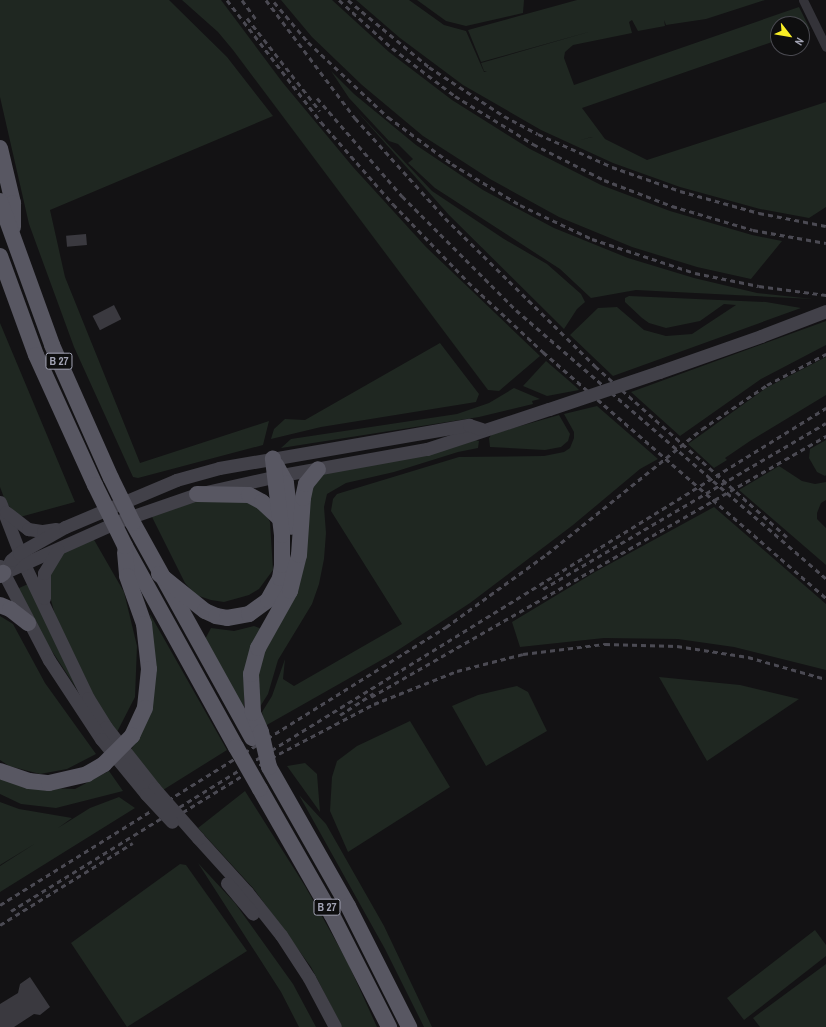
<!DOCTYPE html>
<style>
body{margin:0}
#map{position:relative;width:826px;height:1027px;overflow:hidden;background:#131214;font-family:"Archivo Narrow",sans-serif}
div>[style]{position:absolute}
[style*='--x']{left:calc(var(--x)*1px);top:calc(var(--y)*1px);width:calc(var(--w)*1px);rotate:calc(var(--a)*1deg)}
.green>*{inset:0;background:#1f2721}
.building>*{inset:0;background:#3a393f;transform-origin:0 0}
.minor>*{height:9px;margin:-4.5px;padding:0 4.5px;transform-origin:4.5px;border-radius:4.5px;background:#343339}
.secondary>*{height:13px;margin:-6.5px;padding:0 6.5px;transform-origin:6.5px;border-radius:6.5px;background:#424149}
.trunk>*{height:16px;margin:-8px;padding:0 8px;transform-origin:8px;border-radius:8px;background:#585762}
.rail>*{height:3px;margin-top:-1.5px;transform-origin:0;background:repeating-linear-gradient(90deg,#4b4a53 0 5px,transparent 0 9px)}
.secondary-bridge>*{height:13px;margin:-6.5px;padding:0 6.5px;transform-origin:6.5px;border-radius:6.5px;background:#424149}
.trunk-bridge>*{height:16px;margin:-8px;padding:0 8px;transform-origin:8px;border-radius:8px;background:#585762}
span{translate:-50% -50%;white-space:nowrap;text-align:center;line-height:1.15;-webkit-text-stroke:3px #0e0e0f;paint-order:stroke}
.shield-label span{padding:1px 3px;background:#0e0e0f;border:1px solid;border-radius:3px;-webkit-text-stroke-width:0}
.shield-label{font-size:11px;color:#a3a4b5;font-weight:700}
.north{position:absolute;left:770px;top:16px;width:40px;height:40px;box-sizing:border-box;background:#0e0e0f;border:1px solid #4a4a51;border-radius:50%;rotate:121deg;font-size:11px;font-weight:700;line-height:16px;text-align:center;color:#a3a4b5}
.north::after{content:'';display:block;margin:auto;width:14px;height:18px;background:#f9ee25;clip-path:polygon(50% 0,100% 100%,50% 72%,0 100%)}
</style>
<div id="map">
<div class="green">
<i style="clip-path:polygon(0 0,169px 0,227px 57px,273px 116px,50px 210px,65px 277px,140px 463px,269px 421px,263px 445px,138px 478px,133px 477px,74px 347px,29px 224px,0 97px)"></i>
<i style="clip-path:polygon(182px 0,221px 0,283px 83px,353px 167px,426px 247px,540px 356px,499px 391px,488px 390px,233px 50px,218px 32px)"></i>
<i style="clip-path:polygon(281px 0,332px 0,389px 52px,452px 100px,530px 149px,601px 185px,670px 211px,752px 235px,782px 241px,751px 279px,697px 267px,632px 247px,559px 217px,490px 179px,423px 136px,362px 85px,312px 37px)"></i>
<i style="clip-path:polygon(356px 0,409px 0,444px 25px,466px 31px,484px 72px,487px 71px,484px 71px,481px 63px,592px 31px,481px 62px,468px 30px,577px 0,765px 0,706px 19px,666px 25px,664px 20px,665px 26px,638px 31px,632px 20px,629px 22px,632px 33px,573px 45px,565px 52px,564px 58px,574px 85px,799px 7px,810px 29px,802px 32px,802px 24px,778px 24px,778px 40px,582px 108px,605px 139px,591px 137px,581px 140px,573px 137px,581px 140px,592px 137px,605px 139px,647px 160px,826px 102px,826px 207px,809px 218px,760px 209px,680px 187px,613px 163px,541px 130px,463px 85px,400px 38px)"></i>
<i style="clip-path:polygon(417px 0,524px 0,523px 13px,466px 26px,446px 21px)"></i>
<i style="clip-path:polygon(331px 71px,354px 94px,416px 145px,483px 190px,554px 228px,628px 258px,694px 278px,757px 293px,813px 299px,636px 290px,591px 298px,560px 269px,435px 188px,408px 163px,413px 159px,398px 144px,389px 141px,349px 98px)"></i>
<i style="clip-path:polygon(354px 108px,432px 191px,504px 239px,547px 264px,581px 294px,585px 302px,577px 309px,564px 329px,449px 215px)"></i>
<i style="clip-path:polygon(629px 296px,766px 302px,801px 308px,613px 376px,570px 335px,598px 308px,617px 307px,644px 330px,666px 336px,692px 334px,736px 305px,724px 304px,700px 321px,666px 328px,649px 323px,642px 318px,625px 302px,625px 298px)"></i>
<i style="clip-path:polygon(826px 321px,826px 345px,761px 379px,680px 436px,631px 392px)"></i>
<i style="clip-path:polygon(0 323px,75px 502px,20px 517px,6px 503px,0 487px)"></i>
<i style="clip-path:polygon(440px 343px,479px 394px,476px 402px,321px 427px,271px 439px,274px 429px,285px 419px,305px 420px)"></i>
<i style="clip-path:polygon(826px 357px,826px 395px,750px 441px,725px 458px,727px 460px,714px 468px,688px 444px,766px 388px)"></i>
<i style="clip-path:polygon(546px 361px,575px 386px,579px 390px,547px 396px,523px 386px)"></i>
<i style="clip-path:polygon(514px 388px,540px 399px,532px 401px,533px 404px,479px 417px,281px 448px,291px 439px,457px 414px,489px 403px)"></i>
<i style="clip-path:polygon(597px 406px,658px 459px,640px 469px,573px 525px,470px 603px,392px 654px,265px 726px,262px 712px,272px 696px,285px 659px,283px 679px,294px 686px,402px 624px,331px 511px,333px 499px,337px 494px,459px 457px,544px 456px,564px 452px,570px 448px,574px 438px,574px 432px,564px 414px)"></i>
<i style="clip-path:polygon(559px 415px,570px 434px,568px 441px,561px 447px,545px 450px,490px 447px,489px 438px,492px 434px)"></i>
<i style="clip-path:polygon(472px 439px,479px 441px,478px 448px,458px 452px,394px 472px,346px 483px,327px 494px,324px 507px,326px 533px,324px 559px,319px 584px,312px 604px,278px 660px,268px 694px,258px 710px,258px 674px,310px 489px,323px 474px,416px 456px)"></i>
<i style="clip-path:polygon(826px 440px,826px 475px,825px 476px,817px 472px,809px 458px,810px 449px)"></i>
<i style="clip-path:polygon(779px 466px,802px 481px,815px 484px,826px 482px,826px 500px,821px 503px,817px 513px,817px 519px,826px 528px,826px 565px,739px 490px)"></i>
<i style="clip-path:polygon(240px 496px,266px 514px,270px 522px,273px 570px,259px 589px,249px 595px,224px 602px,211px 600px,196px 595px,185px 583px,151px 515px,194px 500px)"></i>
<i style="clip-path:polygon(714px 507px,826px 604px,826px 670px,734px 647px,678px 639px,604px 638px,520px 647px,512px 622px,595px 572px)"></i>
<i style="clip-path:polygon(93px 538px,124px 592px,137px 646px,135px 697px,116px 734px,103px 716px,57px 622px,46px 582px,59px 554px)"></i>
<i style="clip-path:polygon(28px 584px,88px 706px,44px 639px,17px 589px)"></i>
<i style="clip-path:polygon(150px 614px,227px 750px,163px 790px,131px 750px,151px 714px,155px 659px)"></i>
<i style="clip-path:polygon(0 616px,13px 624px,45px 683px,96px 754px,67px 769px,40px 774px,9px 766px,0 760px)"></i>
<i style="clip-path:polygon(254px 626px,262px 629px,244px 683px,244px 708px,204px 641px,211px 628px,234px 631px)"></i>
<i style="clip-path:polygon(659px 677px,740px 685px,799px 699px,707px 761px)"></i>
<i style="clip-path:polygon(517px 686px,528px 692px,547px 731px,486px 766px,452px 706px,478px 695px)"></i>
<i style="clip-path:polygon(410px 721px,450px 787px,348px 852px,330px 811px,332px 777px,337px 761px,357px 746px)"></i>
<i style="clip-path:polygon(305px 763px,317px 774px,320px 812px,287px 766px)"></i>
<i style="clip-path:polygon(109px 771px,123px 791px,56px 808px,21px 804px,0 794px,0 778px,26px 787px,75px 789px)"></i>
<i style="clip-path:polygon(245px 791px,305px 886px,347px 961px,377px 1027px,342px 1027px,311px 967px,253px 888px,198px 828px)"></i>
<i style="clip-path:polygon(299px 795px,326px 824px,384px 926px,432px 1027px,424px 1027px,385px 949px)"></i>
<i style="clip-path:polygon(119px 797px,135px 808px,0 892px,0 866px,36px 843px,0 865px,0 802px,19px 809px,72px 818px,58px 828px,90px 808px)"></i>
<i style="clip-path:polygon(198px 863px,235px 903px,293px 984px,316px 1027px,299px 1027px,281px 992px)"></i>
<i style="clip-path:polygon(180px 864px,186px 865px,247px 951px,127px 1027px,71px 943px)"></i>
<i style="clip-path:polygon(815px 930px,826px 945px,826px 956px,744px 1020px,727px 998px)"></i>
<i style="clip-path:polygon(826px 964px,826px 1027px,760px 1027px,753px 1018px)"></i>
</div>
<div class="building">
<i style="left:86px;top:234px;width:11px;height:20px;rotate:85deg"></i>
<i style="left:114px;top:305px;width:16px;height:24px;rotate:63deg"></i>
<i style="clip-path:polygon(30px 977px,50px 1007px,40px 1015px,34px 1014px,14px 1027px,0 1027px,0 1004px,18px 993px,20px 984px)"></i>
</div>
<div class="minor">
<i style="--x:803;--y:0;--w:52;--a:63.9"></i>
</div>
<div class="secondary">
<i style="--x:659;--y:372;--w:108;--a:-19.4"></i>
<i style="--x:0;--y:502;--w:66;--a:68.8"></i>
<i style="--x:24;--y:564;--w:148;--a:64.5"></i>
<i style="--x:88;--y:698;--w:34;--a:58"></i>
<i style="--x:106;--y:727;--w:78;--a:51.8"></i>
<i style="--x:6;--y:512;--w:28;--a:38"></i>
<i style="--x:28;--y:529;--w:15;--a:8"></i>
<i style="--x:43;--y:531;--w:13;--a:-9"></i>
<i style="--x:0;--y:566;--w:106;--a:62.5"></i>
<i style="--x:49;--y:660;--w:95;--a:56.6"></i>
<i style="--x:101;--y:739;--w:71;--a:50.7"></i>
<i style="--x:3;--y:573;--w:127;--a:-24.1"></i>
<i style="--x:119;--y:521;--w:83;--a:-19.1"></i>
<i style="--x:197;--y:494;--w:87;--a:-12.6"></i>
<i style="--x:282;--y:475;--w:147;--a:-10.2"></i>
<i style="--x:427;--y:449;--w:128;--a:-18.2"></i>
<i style="--x:3;--y:573;--w:15;--a:-58"></i>
<i style="--x:11;--y:560;--w:11;--a:-41"></i>
<i style="--x:19;--y:553;--w:53;--a:-29.5"></i>
<i style="--x:65;--y:527;--w:121;--a:-22.9"></i>
<i style="--x:176;--y:480;--w:45;--a:-15.6"></i>
<i style="--x:219;--y:468;--w:254;--a:-9.8"></i>
<i style="--x:469;--y:425;--w:13;--a:18"></i>
<i style="--x:44;--y:598;--w:25;--a:-90"></i>
<i style="--x:44;--y:573;--w:27;--a:-59"></i>
<i style="--x:198;--y:838;--w:73;--a:47.8"></i>
<i style="--x:247;--y:892;--w:55;--a:51.7"></i>
<i style="--x:281;--y:935;--w:51;--a:56.9"></i>
<i style="--x:309;--y:978;--w:55;--a:62"></i>
<i style="--x:227;--y:883;--w:40;--a:50"></i>
</div>
<div class="trunk">
<i style="--x:0;--y:148;--w:57;--a:76.7"></i>
<i style="--x:13;--y:203;--w:24;--a:90"></i>
<i style="--x:0;--y:201;--w:153;--a:70.1"></i>
<i style="--x:52;--y:345;--w:145;--a:66.1"></i>
<i style="--x:0;--y:256;--w:105;--a:70"></i>
<i style="--x:36;--y:355;--w:143;--a:65.6"></i>
<i style="--x:276;--y:465;--w:21;--a:61"></i>
<i style="--x:286;--y:483;--w:44;--a:83.5"></i>
<i style="--x:197;--y:494;--w:52;--a:1.1"></i>
<i style="--x:249;--y:495;--w:15;--a:28"></i>
<i style="--x:262;--y:502;--w:23;--a:43"></i>
<i style="--x:133;--y:523;--w:246;--a:61"></i>
<i style="--x:125;--y:546;--w:230;--a:61.1"></i>
<i style="--x:125;--y:552;--w:24;--a:85"></i>
<i style="--x:127;--y:576;--w:51;--a:70.5"></i>
<i style="--x:144;--y:624;--w:45;--a:83.7"></i>
<i style="--x:149;--y:669;--w:39;--a:96"></i>
<i style="--x:145;--y:708;--w:31;--a:115"></i>
<i style="--x:159;--y:574;--w:59;--a:38.8"></i>
<i style="--x:205;--y:611;--w:12;--a:24"></i>
<i style="--x:216;--y:616;--w:11;--a:10"></i>
<i style="--x:227;--y:618;--w:22;--a:-10"></i>
<i style="--x:249;--y:614;--w:24;--a:-36"></i>
<i style="--x:268;--y:600;--w:25;--a:-61"></i>
<i style="--x:280;--y:578;--w:13;--a:-81"></i>
<i style="--x:282;--y:565;--w:30;--a:-90"></i>
<i style="--x:282;--y:535;--w:77;--a:-96.8"></i>
<i style="--x:0;--y:575;--w:4;--a:-34"></i>
<i style="--x:0;--y:605;--w:11;--a:22"></i>
<i style="--x:10;--y:609;--w:23;--a:38"></i>
<i style="--x:261;--y:732;--w:21;--a:-113"></i>
<i style="--x:253;--y:713;--w:39;--a:-93"></i>
<i style="--x:251;--y:674;--w:27;--a:-75"></i>
<i style="--x:258;--y:648;--w:65;--a:-60.7"></i>
<i style="--x:290;--y:591;--w:37;--a:-76"></i>
<i style="--x:299;--y:555;--w:57;--a:-86"></i>
<i style="--x:303;--y:498;--w:14;--a:-78"></i>
<i style="--x:306;--y:484;--w:19;--a:-51"></i>
<i style="--x:269;--y:767;--w:160;--a:60.4"></i>
<i style="--x:348;--y:906;--w:136;--a:63.2"></i>
<i style="--x:0;--y:771;--w:31;--a:19"></i>
<i style="--x:29;--y:781;--w:20;--a:6"></i>
<i style="--x:49;--y:783;--w:39;--a:-13"></i>
<i style="--x:87;--y:774;--w:20;--a:-30"></i>
<i style="--x:260;--y:789;--w:145;--a:60.3"></i>
<i style="--x:332;--y:915;--w:126;--a:63"></i>
</div>
<div class="rail">
<i style="--x:227;--y:0;--w:154;--a:52.4"></i>
<i style="--x:321;--y:122;--w:109;--a:48.7"></i>
<i style="--x:393;--y:204;--w:108;--a:46.1"></i>
<i style="--x:468;--y:282;--w:103;--a:43"></i>
<i style="--x:543;--y:352;--w:375;--a:41"></i>
<i style="--x:242;--y:0;--w:27;--a:54"></i>
<i style="--x:266;--y:0;--w:148;--a:53"></i>
<i style="--x:355;--y:118;--w:135;--a:48"></i>
<i style="--x:445;--y:218;--w:211;--a:44.6"></i>
<i style="--x:595;--y:366;--w:257;--a:41.7"></i>
<i style="--x:339;--y:0;--w:72;--a:42.2"></i>
<i style="--x:392;--y:48;--w:79;--a:37.3"></i>
<i style="--x:455;--y:96;--w:92;--a:31.6"></i>
<i style="--x:533;--y:144;--w:80;--a:26.9"></i>
<i style="--x:604;--y:180;--w:73;--a:20.9"></i>
<i style="--x:672;--y:206;--w:84;--a:16.5"></i>
<i style="--x:753;--y:230;--w:74;--a:10.1"></i>
<i style="--x:348;--y:0;--w:105;--a:39.6"></i>
<i style="--x:429;--y:67;--w:90;--a:33.2"></i>
<i style="--x:504;--y:116;--w:38;--a:28"></i>
<i style="--x:538;--y:134;--w:81;--a:24"></i>
<i style="--x:612;--y:167;--w:72;--a:19.4"></i>
<i style="--x:680;--y:191;--w:82;--a:15.6"></i>
<i style="--x:759;--y:213;--w:68;--a:11"></i>
<i style="--x:274;--y:2;--w:52;--a:49.6"></i>
<i style="--x:308;--y:42;--w:110;--a:43.2"></i>
<i style="--x:388;--y:117;--w:79;--a:36.3"></i>
<i style="--x:452;--y:164;--w:79;--a:31.1"></i>
<i style="--x:520;--y:205;--w:80;--a:25.3"></i>
<i style="--x:592;--y:239;--w:108;--a:18.3"></i>
<i style="--x:695;--y:273;--w:65;--a:11.5"></i>
<i style="--x:759;--y:286;--w:68;--a:7.7"></i>
<i style="--x:247;--y:18;--w:118;--a:51.9"></i>
<i style="--x:317;--y:98;--w:130;--a:49.1"></i>
<i style="--x:402;--y:196;--w:161;--a:45"></i>
<i style="--x:516;--y:310;--w:410;--a:40.9"></i>
<i style="--x:543;--y:589;--w:328;--a:-30.4"></i>
<i style="--x:371;--y:697;--w:525;--a:-29.84"></i>
<i style="--x:340;--y:715;--w:40;--a:-32.9"></i>
<i style="--x:175;--y:817;--w:113;--a:-31.6"></i>
<i style="--x:271;--y:758;--w:116;--a:-27.7"></i>
<i style="--x:374;--y:704;--w:89;--a:-21.7"></i>
<i style="--x:457;--y:671;--w:68;--a:-14.4"></i>
<i style="--x:523;--y:654;--w:83;--a:-7"></i>
<i style="--x:605;--y:644;--w:72;--a:1.6"></i>
<i style="--x:677;--y:646;--w:72;--a:8.8"></i>
<i style="--x:748;--y:657;--w:81;--a:15.8"></i>
<i style="--x:0;--y:905;--w:526;--a:-31.94"></i>
<i style="--x:446;--y:627;--w:125;--a:-35.9"></i>
<i style="--x:547;--y:554;--w:199;--a:-38.9"></i>
<i style="--x:702;--y:429;--w:78;--a:-34.1"></i>
<i style="--x:767;--y:385;--w:67;--a:-27.7"></i>
<i style="--x:11;--y:911;--w:958;--a:-31.68"></i>
<i style="--x:0;--y:925;--w:156;--a:-31.7"></i>
</div>
<div class="secondary-bridge">
<i style="--x:761;--y:336;--w:70;--a:-21"></i>
<i style="--x:549;--y:409;--w:116;--a:-18.6"></i>
<i style="--x:154;--y:788;--w:67;--a:48.7"></i>
<i style="--x:146;--y:794;--w:38;--a:47"></i>
</div>
<div class="trunk-bridge">
<i style="--x:111;--y:478;--w:50;--a:63.9"></i>
<i style="--x:95;--y:485;--w:68;--a:63.8"></i>
<i style="--x:261;--y:732;--w:36;--a:77"></i>
<i style="--x:236;--y:747;--w:48;--a:60.3"></i>
<i style="--x:104;--y:764;--w:40;--a:-45"></i>
</div>
<div class="shield-label">
<span style="left:59px;top:361px">B 27</span>
<span style="left:327px;top:907px">B 27</span>
</div>
<div class="north">N</div>
</div>
